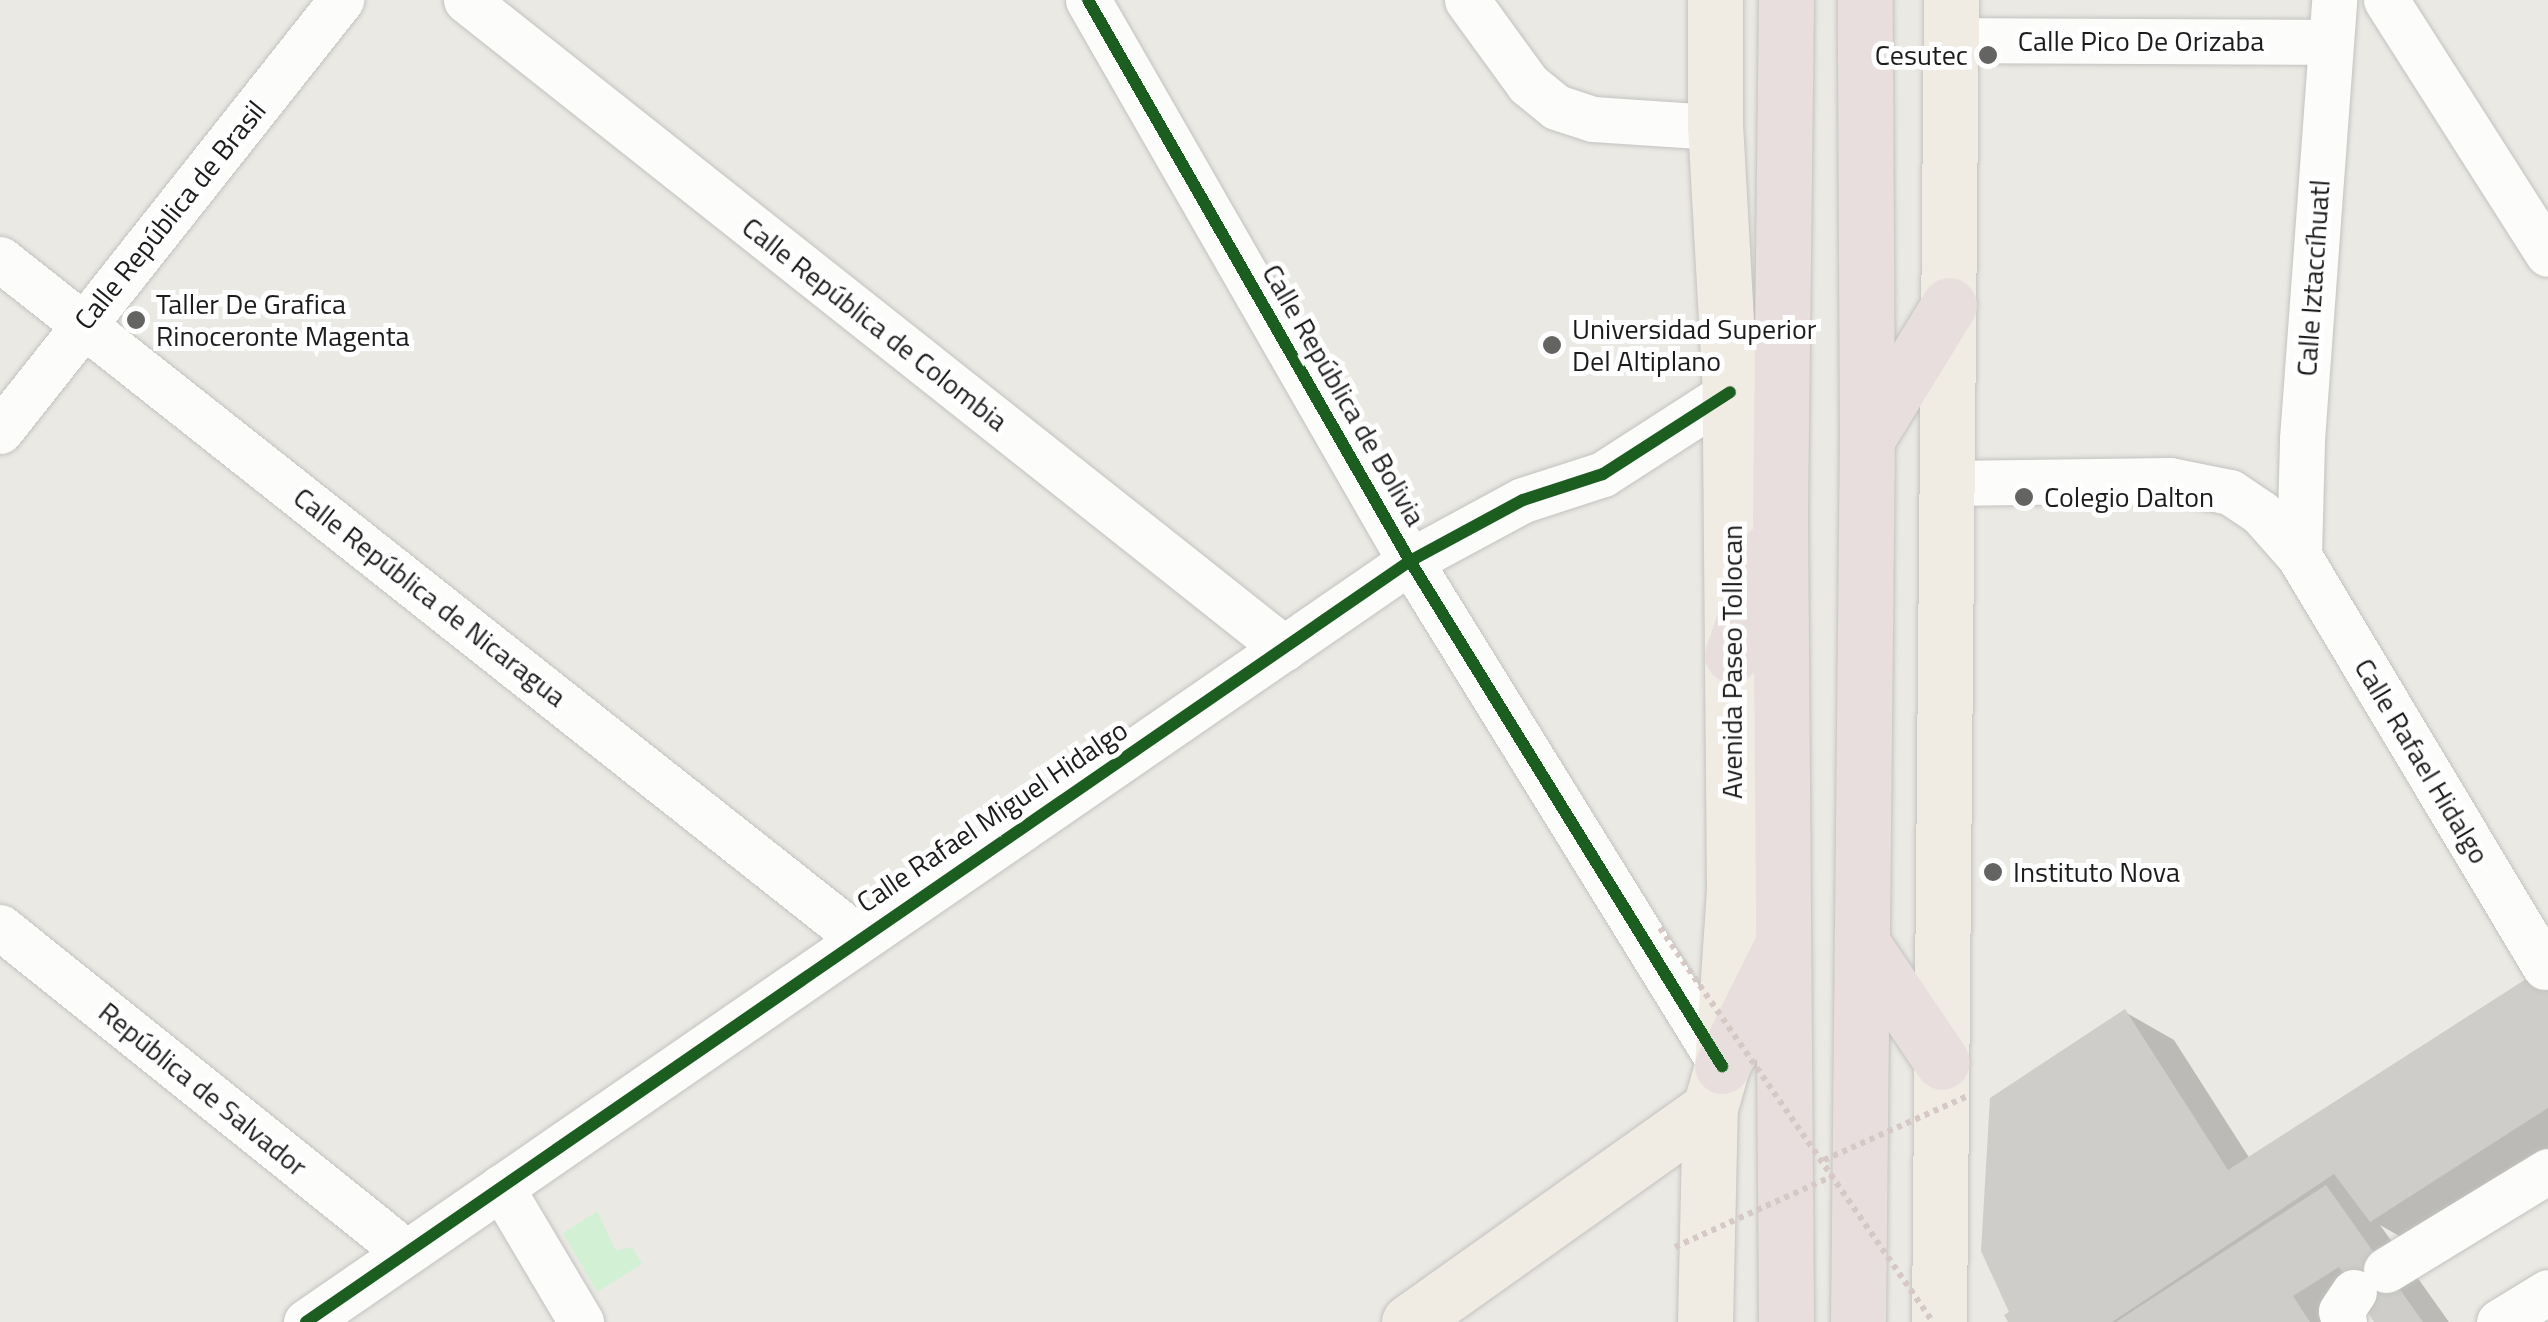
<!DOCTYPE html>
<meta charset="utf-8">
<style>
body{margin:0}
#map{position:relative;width:2548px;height:1322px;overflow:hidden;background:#eae9e4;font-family:"Titillium Web",sans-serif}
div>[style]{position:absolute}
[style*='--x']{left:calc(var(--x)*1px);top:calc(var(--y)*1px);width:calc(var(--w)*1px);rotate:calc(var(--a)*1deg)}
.park>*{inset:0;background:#d2f1d4}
.shadow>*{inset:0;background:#0003}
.building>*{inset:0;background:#cecdc9}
.roads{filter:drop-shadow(0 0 2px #c3c2c0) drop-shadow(0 0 2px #c3c2c0)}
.minor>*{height:45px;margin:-22.5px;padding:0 22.5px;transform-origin:22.5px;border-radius:22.5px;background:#fcfcfb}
.major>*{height:55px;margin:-27.5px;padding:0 27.5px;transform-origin:27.5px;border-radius:27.5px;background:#f0ece3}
.highway>*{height:55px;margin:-27.5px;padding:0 27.5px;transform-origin:27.5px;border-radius:27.5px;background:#e8dede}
.path-bridge>*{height:6px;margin-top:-3px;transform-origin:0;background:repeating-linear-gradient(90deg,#d5c8c5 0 5px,transparent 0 10px)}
.cycleway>*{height:12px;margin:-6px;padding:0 6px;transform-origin:6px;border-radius:6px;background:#1b5e20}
.dots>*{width:28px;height:28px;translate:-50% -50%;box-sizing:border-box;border:5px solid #fff;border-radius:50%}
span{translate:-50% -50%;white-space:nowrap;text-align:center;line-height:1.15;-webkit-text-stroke:10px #fff;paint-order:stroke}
.street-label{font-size:28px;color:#1c1c1c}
.poi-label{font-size:28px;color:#1c1c1c}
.right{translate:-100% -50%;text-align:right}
.left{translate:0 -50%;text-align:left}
</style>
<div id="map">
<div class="park">
<i style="clip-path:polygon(597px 1211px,616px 1251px,632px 1247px,642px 1264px,597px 1292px,563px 1233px)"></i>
</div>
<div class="shadow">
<i style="clip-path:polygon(2548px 968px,2548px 1166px,2420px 1248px,2380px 1225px,2449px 1322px,2377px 1322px,2367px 1307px,2344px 1322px,2011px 1322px,2125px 1012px,2174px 1040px,2250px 1159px)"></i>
</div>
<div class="building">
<i style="clip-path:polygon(2548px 965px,2548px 1108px,2370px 1222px,2334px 1174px,2112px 1322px,2008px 1322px,2004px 1315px,2009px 1312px,1981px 1251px,1990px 1098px,2125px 1009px,2228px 1170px)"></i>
<i style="clip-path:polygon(2326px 1185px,2423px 1322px,2374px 1322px,2339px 1267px,2293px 1296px,2310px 1322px,2116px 1322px)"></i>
</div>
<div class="roads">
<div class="minor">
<i style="--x:466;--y:0;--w:1044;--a:38.39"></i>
<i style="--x:1088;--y:0;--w:647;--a:60.15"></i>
<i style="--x:1410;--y:561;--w:594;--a:58.29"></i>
<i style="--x:1467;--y:0;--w:104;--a:54"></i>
<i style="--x:1528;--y:84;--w:36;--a:39"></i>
<i style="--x:1556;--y:107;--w:39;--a:18"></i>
<i style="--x:1593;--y:119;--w:122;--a:3.8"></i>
<i style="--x:2386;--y:0;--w:301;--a:57.5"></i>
<i style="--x:1951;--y:40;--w:379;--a:0.3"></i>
<i style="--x:0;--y:259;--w:1094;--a:38.32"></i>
<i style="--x:0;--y:431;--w:550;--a:-51.65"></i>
<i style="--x:1948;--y:483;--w:222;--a:-0.8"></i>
<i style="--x:2170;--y:480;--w:61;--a:11.3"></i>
<i style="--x:2230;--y:492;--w:37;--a:34"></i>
<i style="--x:2261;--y:513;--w:57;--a:48.5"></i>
<i style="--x:2299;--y:556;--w:479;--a:59.1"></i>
<i style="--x:2299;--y:556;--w:117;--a:-88.5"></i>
<i style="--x:2302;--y:439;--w:440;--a:-85.8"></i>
<i style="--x:0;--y:927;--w:520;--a:38.68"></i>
<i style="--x:501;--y:1187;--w:157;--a:59.3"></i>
<i style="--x:2386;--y:1270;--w:190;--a:-31.4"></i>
<i style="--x:306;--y:1322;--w:1341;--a:-34.58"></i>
<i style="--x:1410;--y:561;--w:128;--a:-28.4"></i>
<i style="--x:1523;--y:500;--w:84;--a:-18"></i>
<i style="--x:1603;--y:474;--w:151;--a:-32.8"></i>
<i style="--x:2344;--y:1322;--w:11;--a:-105"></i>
<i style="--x:2341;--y:1311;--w:23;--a:-56"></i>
<i style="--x:2499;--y:1322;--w:57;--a:-31.5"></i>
</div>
<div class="major">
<i style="--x:1409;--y:1322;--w:369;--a:-35.4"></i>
<i style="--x:1705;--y:1322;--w:214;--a:-88.7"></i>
<i style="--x:1710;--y:1108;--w:44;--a:-74.1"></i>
<i style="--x:1722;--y:1066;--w:176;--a:-86.1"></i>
<i style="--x:1734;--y:890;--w:498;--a:-90.5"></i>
<i style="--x:1730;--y:392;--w:265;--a:-93.2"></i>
<i style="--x:1715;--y:127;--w:127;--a:-90"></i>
<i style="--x:1939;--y:1322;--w:1322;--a:-89.48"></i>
</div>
<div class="highway">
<i style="--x:1786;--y:0;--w:516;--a:90.67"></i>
<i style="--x:1780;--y:516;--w:806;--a:89.57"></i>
<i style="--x:1867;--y:439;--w:157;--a:-58.5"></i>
<i style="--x:1732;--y:655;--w:109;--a:-71.2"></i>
<i style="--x:1862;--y:943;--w:143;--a:56.1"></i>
<i style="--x:1722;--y:1066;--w:131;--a:-63.6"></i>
<i style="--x:1858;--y:1322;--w:883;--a:-89.42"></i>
<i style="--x:1867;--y:439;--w:439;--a:-90.3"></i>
</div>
</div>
<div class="path-bridge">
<i style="--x:1660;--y:928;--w:479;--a:55.3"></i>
<i style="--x:1824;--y:1160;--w:158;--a:-24"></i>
<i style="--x:1675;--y:1247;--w:173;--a:-24.2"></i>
</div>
<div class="cycleway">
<i style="--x:1088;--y:0;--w:647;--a:60.15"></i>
<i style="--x:1410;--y:561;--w:594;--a:58.29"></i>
<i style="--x:306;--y:1322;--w:1341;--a:-34.58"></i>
<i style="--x:1410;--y:561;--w:128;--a:-28.4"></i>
<i style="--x:1523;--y:500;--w:84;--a:-18"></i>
<i style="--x:1603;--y:474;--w:151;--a:-32.8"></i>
</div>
<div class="dots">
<i style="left:1988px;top:55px;background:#646462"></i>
<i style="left:136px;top:320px;background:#646462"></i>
<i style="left:1552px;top:345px;background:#646462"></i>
<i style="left:2024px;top:497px;background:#646462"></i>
<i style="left:1993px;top:872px;background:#646462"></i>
</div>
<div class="street-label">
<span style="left:2141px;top:41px">Calle Pico De Orizaba</span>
<span style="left:170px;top:215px;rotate:-51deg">Calle República de Brasil</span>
<span style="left:2313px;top:278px;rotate:-86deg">Calle Iztaccíhuatl</span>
<span style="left:875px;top:324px;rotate:38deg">Calle República de Colombia</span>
<span style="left:1344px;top:395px;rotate:60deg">Calle República de Bolivia</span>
<span style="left:430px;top:597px;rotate:38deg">Calle República de Nicaragua</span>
<span style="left:1732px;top:662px;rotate:-90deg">Avenida Paseo Tollocan</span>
<span style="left:2422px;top:761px;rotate:59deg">Calle Rafael Hidalgo</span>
<span style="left:992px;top:816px;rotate:-34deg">Calle Rafael Miguel Hidalgo</span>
<span style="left:203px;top:1089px;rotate:39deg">República de Salvador</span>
</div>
<div class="poi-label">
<span class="right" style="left:1968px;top:55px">Cesutec</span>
<span class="left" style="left:156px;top:320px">Taller De Grafica<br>Rinoceronte Magenta</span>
<span class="left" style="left:1572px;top:345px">Universidad Superior<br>Del Altiplano</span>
<span class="left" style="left:2044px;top:497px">Colegio Dalton</span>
<span class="left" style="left:2013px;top:872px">Instituto Nova</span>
</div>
</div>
